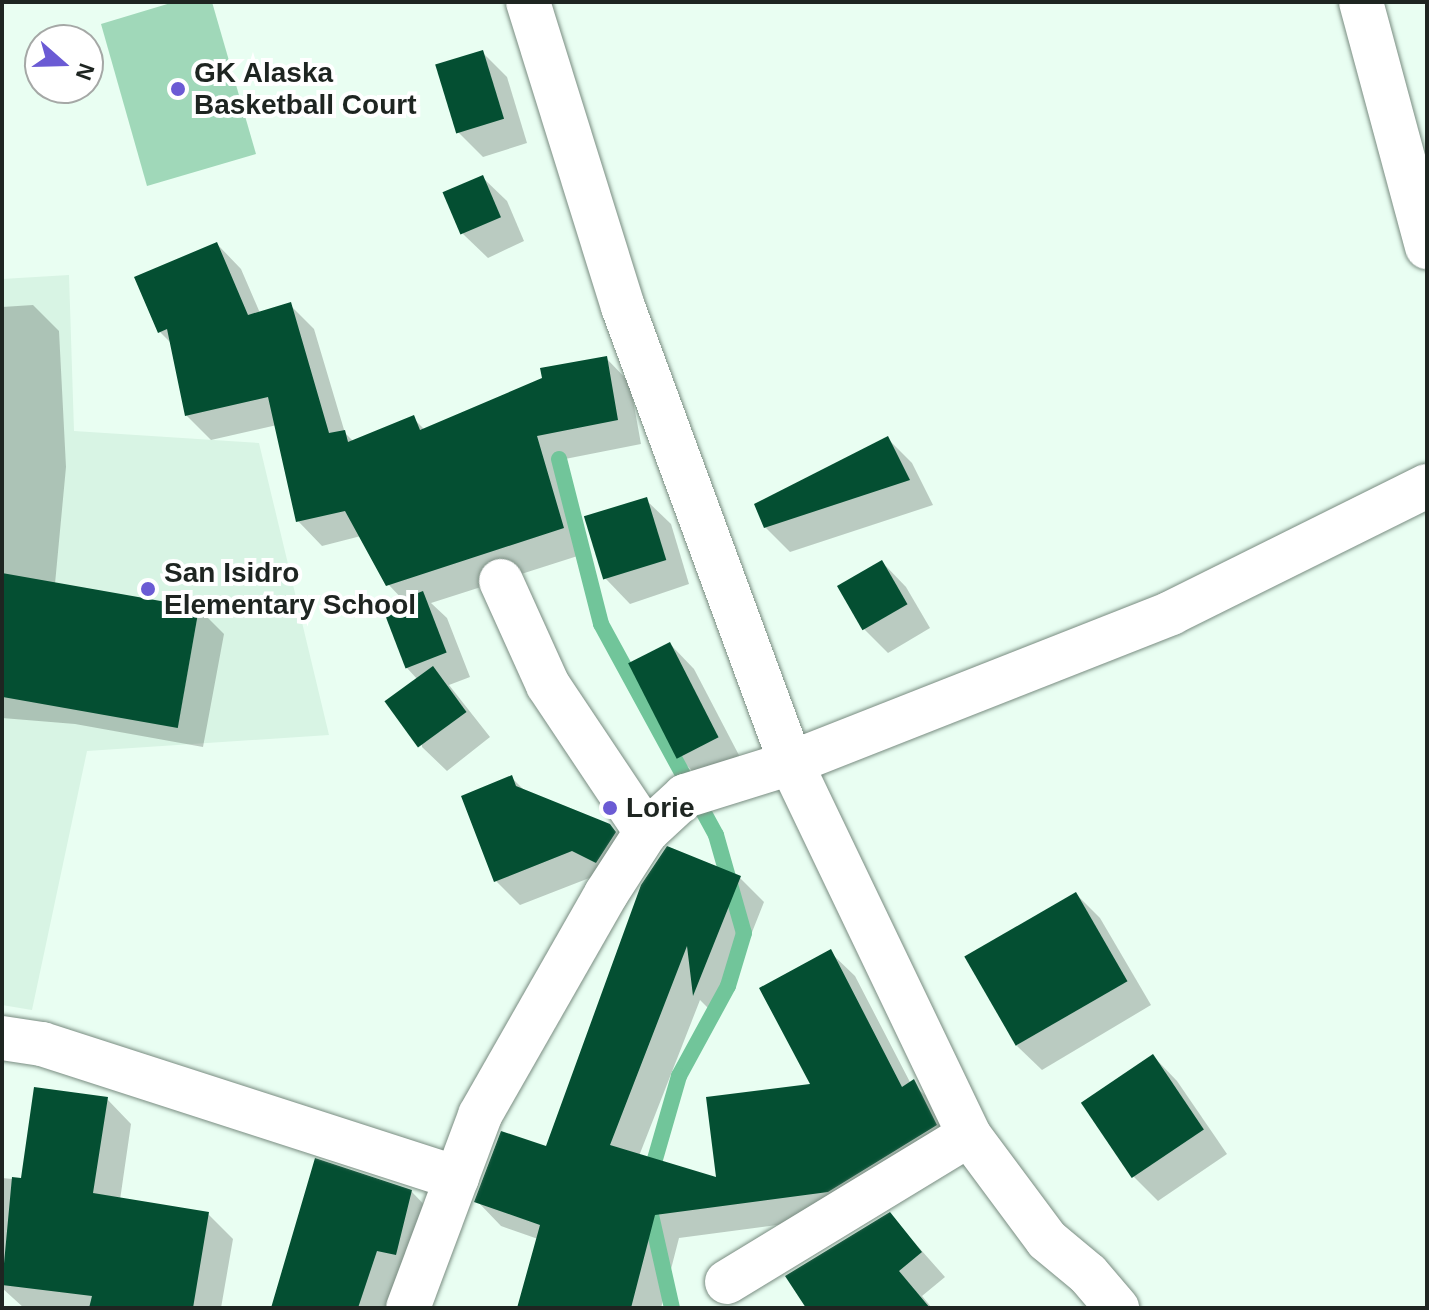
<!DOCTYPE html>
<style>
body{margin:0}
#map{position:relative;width:1429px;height:1310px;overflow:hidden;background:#e9fef2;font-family:Helvetica,sans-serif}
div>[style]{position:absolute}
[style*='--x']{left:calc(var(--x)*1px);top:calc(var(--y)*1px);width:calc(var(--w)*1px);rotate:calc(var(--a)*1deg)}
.built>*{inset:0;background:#d8f4e4}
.green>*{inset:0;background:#a0d8b9}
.shadow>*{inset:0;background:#0003}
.stream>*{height:16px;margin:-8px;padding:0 8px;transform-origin:8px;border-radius:8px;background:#71c59a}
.building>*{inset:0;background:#044f32;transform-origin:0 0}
.roads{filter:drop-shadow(0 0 2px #798c81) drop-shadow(0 0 2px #798c81)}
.street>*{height:44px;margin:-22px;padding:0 22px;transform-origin:22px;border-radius:22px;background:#fff}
.dots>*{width:22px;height:22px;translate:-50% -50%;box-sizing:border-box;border:4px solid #fff;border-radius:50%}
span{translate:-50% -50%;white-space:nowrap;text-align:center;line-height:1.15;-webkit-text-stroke:8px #fff;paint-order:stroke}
.poi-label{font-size:28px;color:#1e2521;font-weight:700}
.left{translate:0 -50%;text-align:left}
.frame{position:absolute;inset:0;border:4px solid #1e2521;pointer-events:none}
.north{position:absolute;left:24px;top:24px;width:80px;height:80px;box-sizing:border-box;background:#fff;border:2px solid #a5a8a6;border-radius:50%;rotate:110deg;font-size:22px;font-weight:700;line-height:32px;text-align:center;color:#1e2521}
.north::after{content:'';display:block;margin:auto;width:28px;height:36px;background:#6b5bd4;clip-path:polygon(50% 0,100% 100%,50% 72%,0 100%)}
</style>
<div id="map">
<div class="built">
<i style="clip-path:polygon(69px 275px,74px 431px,259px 443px,329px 735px,87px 751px,32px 1010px,2px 1005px,2px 279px)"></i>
</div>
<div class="green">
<i style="clip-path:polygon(174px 2px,212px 2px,256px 154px,147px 186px,101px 24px)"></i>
</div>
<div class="shadow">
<i style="clip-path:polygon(482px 52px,507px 77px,527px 143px,483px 157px,458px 132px)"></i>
<i style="clip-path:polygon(482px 177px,507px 201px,524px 241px,488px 258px,463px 234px)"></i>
<i style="clip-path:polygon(217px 244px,241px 269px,260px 313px,290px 305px,314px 329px,345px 433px,354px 442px,413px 418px,425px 430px,606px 358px,630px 383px,641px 444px,560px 460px,587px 553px,431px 603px,447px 618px,470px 677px,449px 685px,490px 737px,447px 771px,422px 747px,418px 680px,407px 668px,404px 601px,388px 584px,361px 536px,322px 546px,298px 521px,277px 425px,211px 440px,187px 416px,172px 344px,159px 331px)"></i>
<i style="clip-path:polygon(33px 305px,59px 331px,66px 467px,55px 584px,198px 608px,224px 634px,203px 747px,75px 724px,2px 718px,2px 307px)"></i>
<i style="clip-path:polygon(888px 439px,912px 463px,933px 505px,790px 552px,765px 527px)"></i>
<i style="clip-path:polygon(646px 500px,671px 524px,689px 584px,630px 604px,606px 579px)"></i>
<i style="clip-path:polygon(882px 562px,906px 587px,930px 628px,888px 653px,864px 629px,840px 587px)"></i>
<i style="clip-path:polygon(670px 644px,694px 669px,742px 761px,704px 782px,679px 758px)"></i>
<i style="clip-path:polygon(512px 778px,526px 792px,609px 825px,634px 851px,597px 875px,520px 905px,496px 881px)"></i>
<i style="clip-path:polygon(740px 878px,764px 902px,718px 1018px,700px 1000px,639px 1156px,718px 1180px,813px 1085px,830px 952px,855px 976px,911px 1084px,938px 1105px,960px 1150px,853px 1215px,679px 1238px,661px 1308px,519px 1308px,538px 1239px,501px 1226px,477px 1201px,547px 1148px,643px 886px)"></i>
<i style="clip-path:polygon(1076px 894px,1100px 918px,1151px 1005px,1042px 1070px,1017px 1046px)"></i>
<i style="clip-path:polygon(1153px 1056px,1177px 1081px,1227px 1154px,1158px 1201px,1134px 1177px)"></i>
<i style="clip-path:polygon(107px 1099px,131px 1124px,120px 1200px,208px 1214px,233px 1239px,221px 1308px,24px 1308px,2px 1288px,2px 1178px,23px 1180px)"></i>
<i style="clip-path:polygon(411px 1191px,435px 1216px,390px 1308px,271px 1308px)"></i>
<i style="clip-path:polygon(890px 1215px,945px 1277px,922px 1296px,932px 1308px,808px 1308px)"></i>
</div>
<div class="stream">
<i style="--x:559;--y:459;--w:170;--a:75.7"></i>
<i style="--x:601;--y:624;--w:240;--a:61.4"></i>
<i style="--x:716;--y:835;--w:102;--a:74.1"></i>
<i style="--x:744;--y:933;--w:55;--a:106.8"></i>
<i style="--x:728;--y:986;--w:102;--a:118.6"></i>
<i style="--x:679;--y:1076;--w:108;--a:106.1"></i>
<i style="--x:649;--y:1206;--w:105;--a:77.3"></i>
</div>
<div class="building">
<i style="left:483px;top:50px;width:72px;height:50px;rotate:73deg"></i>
<i style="left:483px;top:175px;width:46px;height:44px;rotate:67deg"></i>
<i style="clip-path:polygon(217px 242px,248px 315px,291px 302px,329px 433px,345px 430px,348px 442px,414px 415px,420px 430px,542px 378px,540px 368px,607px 356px,618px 420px,537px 436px,564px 528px,386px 586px,345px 511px,296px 522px,268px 397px,185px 416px,167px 329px,158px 333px,134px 277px)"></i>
<i style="clip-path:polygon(888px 436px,910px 480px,764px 528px,754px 504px)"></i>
<i style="left:647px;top:497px;width:66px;height:66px;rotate:73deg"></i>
<i style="left:882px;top:560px;width:51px;height:52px;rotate:60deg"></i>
<i style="left:2px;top:573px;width:200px;height:122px;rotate:10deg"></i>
<i style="left:423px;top:591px;width:66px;height:44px;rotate:69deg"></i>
<i style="left:670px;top:642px;width:107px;height:47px;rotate:63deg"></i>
<i style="left:433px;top:666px;width:57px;height:60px;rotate:54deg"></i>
<i style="clip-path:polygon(512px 775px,516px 786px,610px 824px,616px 832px,596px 863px,572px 851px,494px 882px,461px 796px)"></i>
<i style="clip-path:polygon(667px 846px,741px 876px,693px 996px,687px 946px,610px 1145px,716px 1177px,706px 1097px,810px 1084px,759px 988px,831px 949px,902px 1087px,914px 1079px,937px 1125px,828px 1192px,655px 1215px,631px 1308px,517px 1308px,540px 1225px,474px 1202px,501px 1131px,546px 1146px,641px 885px)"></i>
<i style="left:1076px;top:892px;width:103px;height:129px;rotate:60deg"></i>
<i style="left:1153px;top:1054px;width:91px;height:87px;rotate:56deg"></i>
<i style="clip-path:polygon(34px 1087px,108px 1097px,93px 1193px,209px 1212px,193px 1308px,89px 1308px,92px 1296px,2px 1285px,12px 1177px,21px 1178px)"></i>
<i style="clip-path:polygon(315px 1158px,412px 1190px,396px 1255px,377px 1251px,358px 1308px,271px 1308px)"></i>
<i style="clip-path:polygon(890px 1212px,922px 1252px,899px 1271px,930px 1308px,806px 1308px,785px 1276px)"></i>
</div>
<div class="roads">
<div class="street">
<i style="--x:528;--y:2;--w:319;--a:72.7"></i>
<i style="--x:623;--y:307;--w:486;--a:69.8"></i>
<i style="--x:791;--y:763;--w:412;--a:64.4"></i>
<i style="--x:969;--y:1135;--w:131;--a:53.4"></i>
<i style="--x:1047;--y:1240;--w:53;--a:39.7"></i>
<i style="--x:1088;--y:1274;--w:45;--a:49.5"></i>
<i style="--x:1361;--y:2;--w:254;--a:74.9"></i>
<i style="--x:501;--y:581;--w:114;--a:65.7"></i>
<i style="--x:548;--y:685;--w:177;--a:56.3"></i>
<i style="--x:2;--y:1038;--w:40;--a:8.5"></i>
<i style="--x:42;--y:1044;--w:436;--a:17.9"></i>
<i style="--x:727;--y:1282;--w:283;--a:-31.3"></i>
<i style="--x:408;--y:1308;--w:206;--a:-69.5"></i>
<i style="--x:480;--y:1115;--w:254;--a:-60.3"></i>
<i style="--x:606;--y:894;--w:74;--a:-57.2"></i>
<i style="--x:646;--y:832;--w:53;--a:-42.7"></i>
<i style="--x:685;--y:796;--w:111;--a:-17.3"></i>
<i style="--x:791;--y:763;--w:409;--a:-21.5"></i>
<i style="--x:1171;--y:613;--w:286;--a:-26.4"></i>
</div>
</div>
<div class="dots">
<i style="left:178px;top:89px;background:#6b5bd4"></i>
<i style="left:148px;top:589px;background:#6b5bd4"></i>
<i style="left:610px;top:808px;background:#6b5bd4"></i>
</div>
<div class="poi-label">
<span class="left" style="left:194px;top:89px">GK Alaska<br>Basketball Court</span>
<span class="left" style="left:164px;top:589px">San Isidro<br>Elementary School</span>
<span class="left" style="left:626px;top:808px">Lorie</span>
</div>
<div class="frame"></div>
<div class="north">N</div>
</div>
